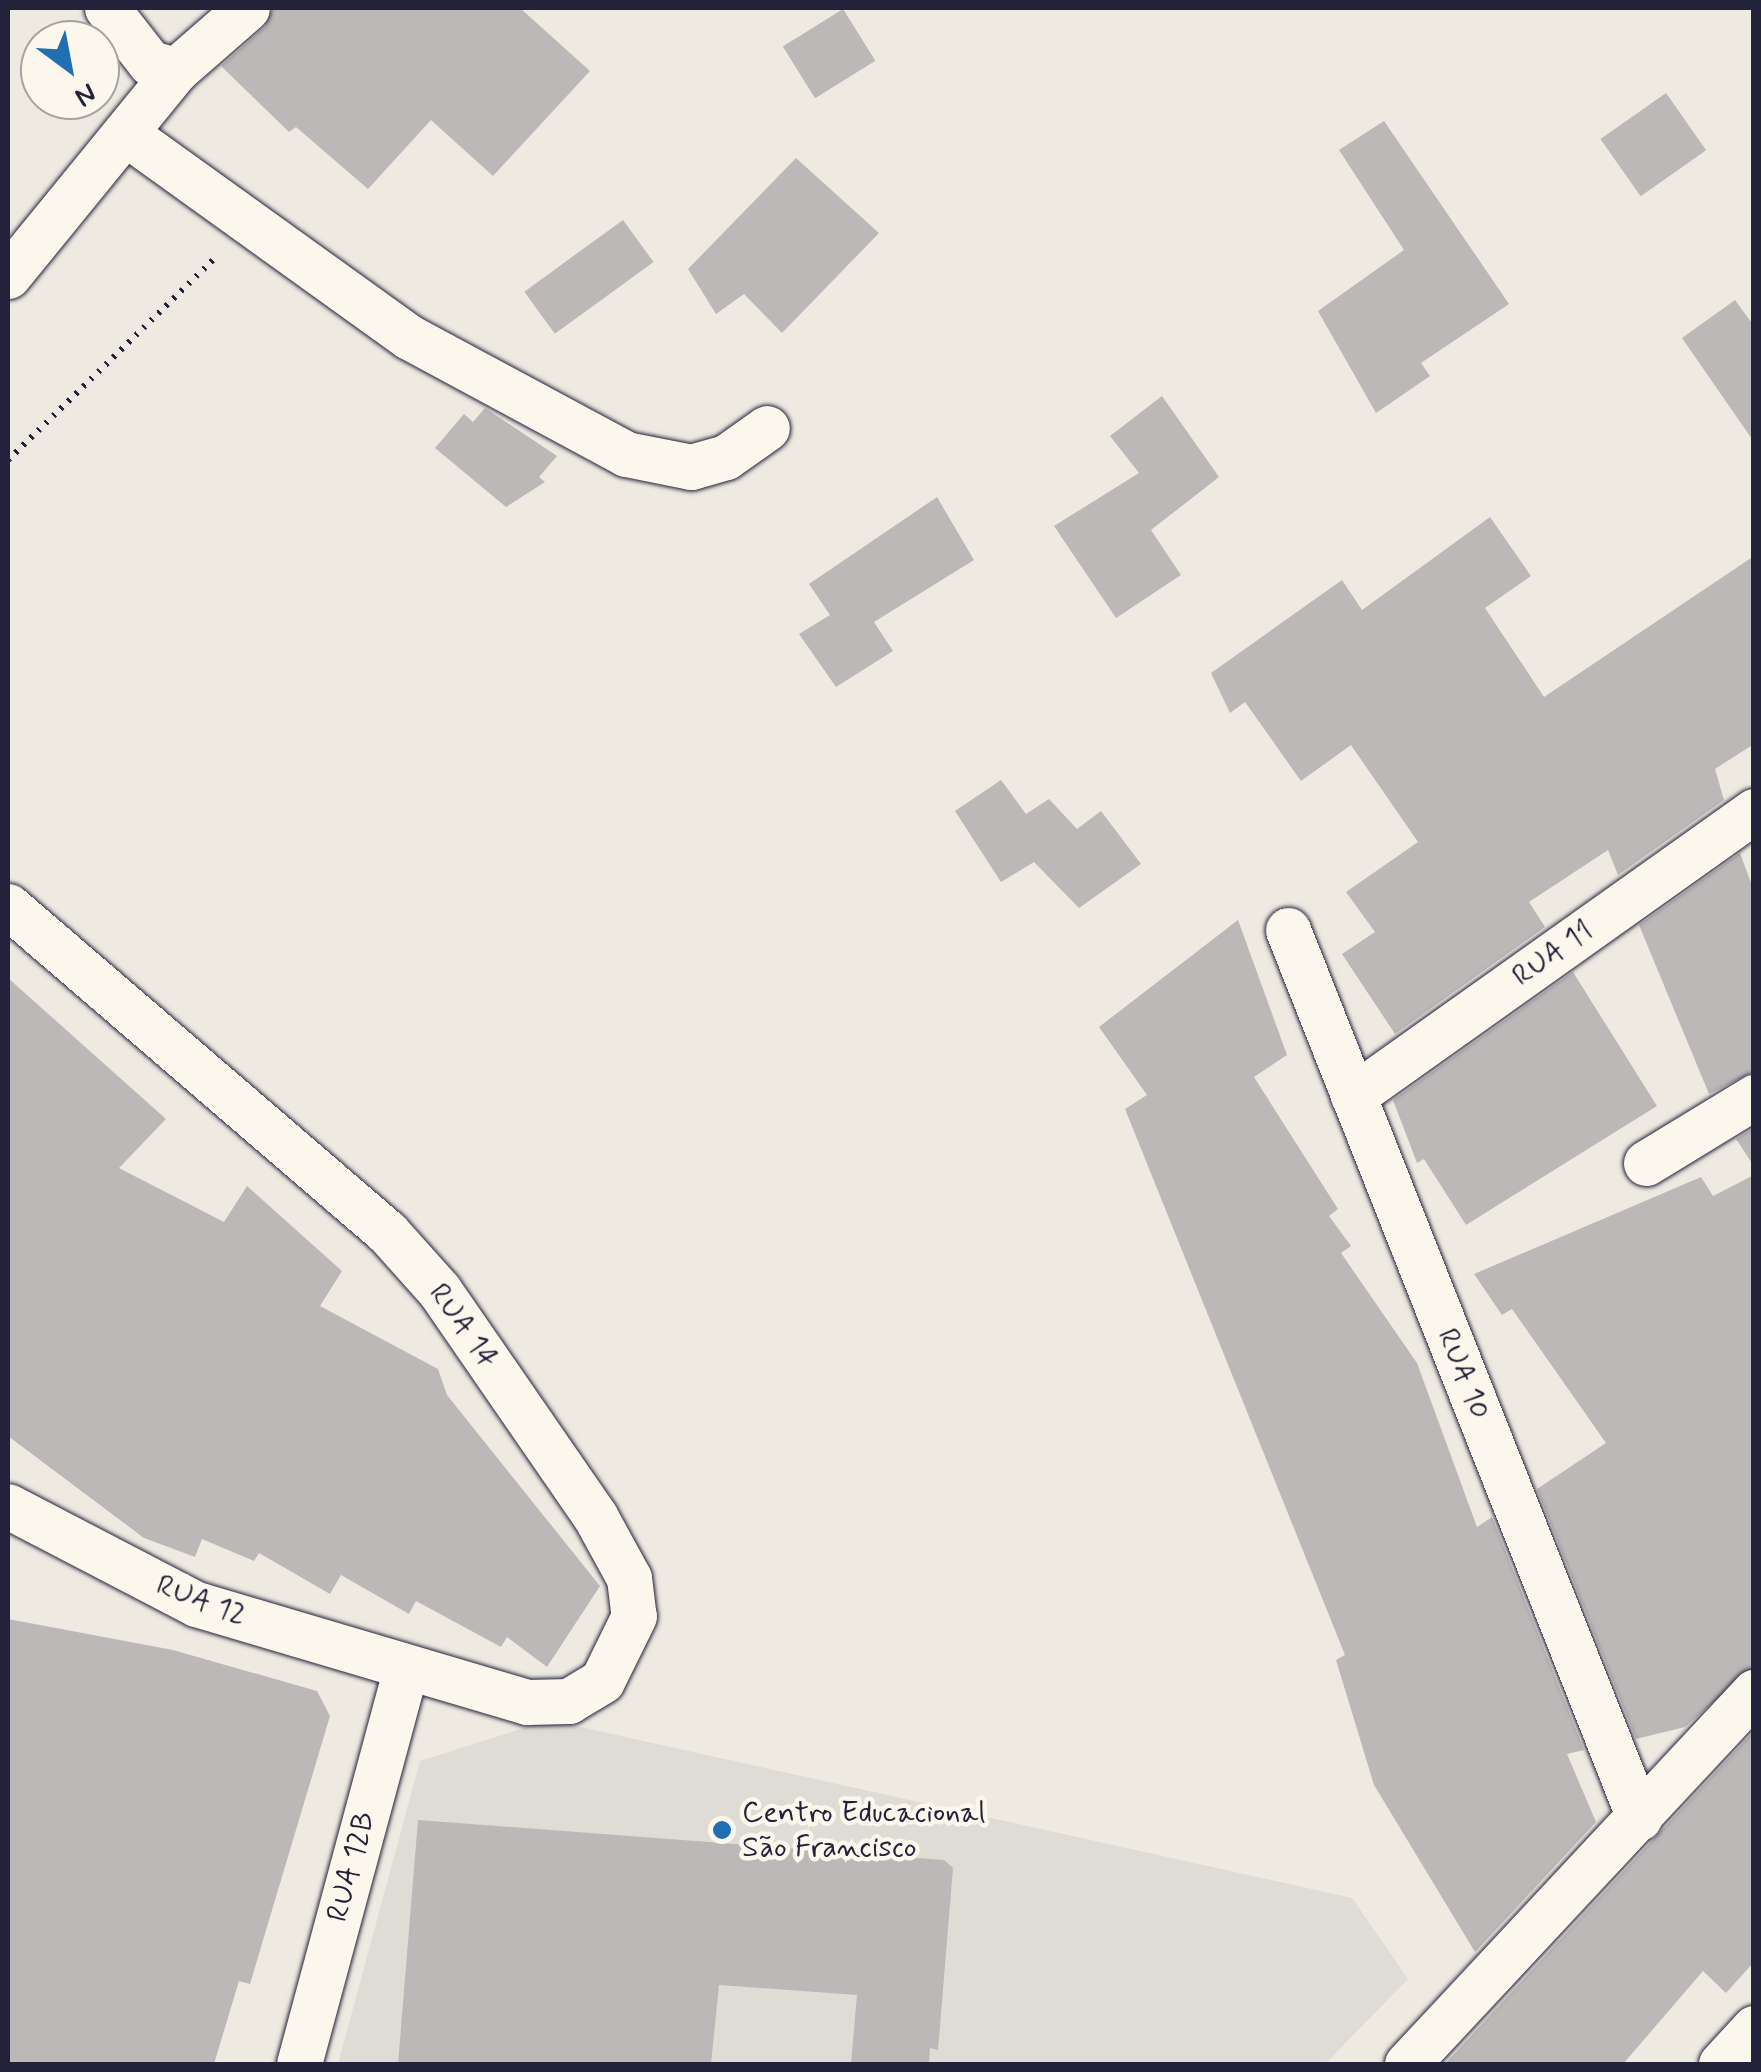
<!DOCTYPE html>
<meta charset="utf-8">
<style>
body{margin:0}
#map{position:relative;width:1761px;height:2072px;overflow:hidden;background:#eeeae2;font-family:Mynerve,sans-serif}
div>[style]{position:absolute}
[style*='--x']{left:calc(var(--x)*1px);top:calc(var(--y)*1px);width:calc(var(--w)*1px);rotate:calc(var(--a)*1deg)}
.built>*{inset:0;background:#dfdbd5}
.building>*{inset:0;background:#bcb8b8;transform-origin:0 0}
.path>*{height:6px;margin-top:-3px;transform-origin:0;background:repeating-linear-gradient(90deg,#22223b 0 2.5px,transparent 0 10.5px)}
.roads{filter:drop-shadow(0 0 2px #22223b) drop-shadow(0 0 2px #22223b)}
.minor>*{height:45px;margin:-22.5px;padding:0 22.5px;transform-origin:22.5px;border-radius:22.5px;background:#fbf7ec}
.dots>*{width:28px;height:28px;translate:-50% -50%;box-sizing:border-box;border:5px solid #fbf7ec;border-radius:50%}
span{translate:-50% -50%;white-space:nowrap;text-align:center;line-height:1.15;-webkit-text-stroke:9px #fbf7ec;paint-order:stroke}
.street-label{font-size:30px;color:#22223b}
.poi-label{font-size:30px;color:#22223b}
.left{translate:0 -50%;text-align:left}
.frame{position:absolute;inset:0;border:10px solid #22223b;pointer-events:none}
.north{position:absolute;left:20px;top:20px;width:100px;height:100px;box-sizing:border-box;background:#fbf7ec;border:2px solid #a4a2a5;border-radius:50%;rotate:148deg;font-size:28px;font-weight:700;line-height:40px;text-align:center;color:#22223b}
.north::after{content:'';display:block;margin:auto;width:35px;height:45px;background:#1f6fb2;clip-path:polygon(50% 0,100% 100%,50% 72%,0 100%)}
</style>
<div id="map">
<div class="built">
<i style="clip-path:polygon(549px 1720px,1352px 1898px,1408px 1979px,1325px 2064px,338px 2064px,420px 1761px)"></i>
</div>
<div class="building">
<i style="clip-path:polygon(273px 8px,520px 8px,590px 71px,493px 176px,431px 120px,368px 189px,296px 127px,289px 132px,221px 66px,265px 27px)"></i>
<i style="left:843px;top:9px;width:61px;height:71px;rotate:58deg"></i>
<i style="left:1666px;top:93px;width:70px;height:80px;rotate:55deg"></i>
<i style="clip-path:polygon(1384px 121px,1509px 304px,1421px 363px,1430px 376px,1376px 413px,1318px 311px,1404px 250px,1339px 150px)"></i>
<i style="clip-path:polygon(796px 158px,879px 233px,782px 333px,744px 294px,716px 314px,688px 269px)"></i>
<i style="left:623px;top:220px;width:52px;height:122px;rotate:54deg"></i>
<i style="clip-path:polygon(1735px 300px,1754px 326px,1754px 442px,1682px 338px)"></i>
<i style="clip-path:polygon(1162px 396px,1219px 477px,1151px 530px,1181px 575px,1116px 618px,1054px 526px,1139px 473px,1110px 436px)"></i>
<i style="clip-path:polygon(485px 408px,557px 456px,539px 477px,545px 482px,506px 507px,435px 448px,464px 414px,473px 422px)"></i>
<i style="clip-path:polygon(937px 497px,974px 560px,874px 622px,893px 651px,836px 687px,799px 634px,830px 615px,809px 584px)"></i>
<i style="clip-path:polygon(1490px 517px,1531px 576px,1485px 608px,1544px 697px,1754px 556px,1754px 744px,1715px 769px,1724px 800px,1618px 875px,1608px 850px,1529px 902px,1545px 927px,1395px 1034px,1342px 954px,1375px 932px,1346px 892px,1418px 842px,1351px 745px,1301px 781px,1245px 702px,1230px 713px,1211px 673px,1342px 580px,1362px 610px)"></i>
<i style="clip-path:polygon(1001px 780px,1026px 814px,1049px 799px,1077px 829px,1101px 811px,1141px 864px,1079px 908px,1034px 862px,1001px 882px,955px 811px)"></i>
<i style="clip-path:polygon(1740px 853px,1754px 891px,1754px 1071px,1709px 1094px,1639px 925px)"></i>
<i style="clip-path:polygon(1238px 920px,1287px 1055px,1254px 1077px,1338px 1209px,1329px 1216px,1351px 1246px,1341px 1253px,1417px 1363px,1477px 1527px,1492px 1517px,1584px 1750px,1567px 1754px,1596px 1822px,1475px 1952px,1374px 1785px,1336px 1660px,1345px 1655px,1125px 1109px,1147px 1095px,1099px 1027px)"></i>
<i style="clip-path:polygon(1573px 972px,1657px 1106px,1466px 1225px,1424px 1159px,1417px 1163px,1393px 1100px)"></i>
<i style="clip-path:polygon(8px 978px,166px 1119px,119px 1168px,224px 1222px,247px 1186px,342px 1271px,320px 1306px,438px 1369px,447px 1395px,600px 1586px,547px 1667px,507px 1637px,501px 1647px,416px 1601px,409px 1614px,341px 1575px,330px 1594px,259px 1553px,254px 1561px,202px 1539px,195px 1557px,144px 1538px,8px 1436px)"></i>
<i style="clip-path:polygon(1754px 1128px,1754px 1166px,1736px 1139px)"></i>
<i style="clip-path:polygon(1754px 1175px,1754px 1667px,1685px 1727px,1636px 1739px,1537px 1489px,1606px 1443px,1512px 1309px,1502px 1315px,1474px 1274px,1701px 1177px,1713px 1196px)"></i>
<i style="clip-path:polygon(8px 1619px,173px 1650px,317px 1691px,330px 1716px,250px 1984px,239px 1981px,214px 2064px,8px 2064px)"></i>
<i style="clip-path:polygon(1754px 1731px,1754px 1962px,1726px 1993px,1703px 1971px,1623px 2064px,1445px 2064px)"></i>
<i style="clip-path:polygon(418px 1820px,944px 1860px,953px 1868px,938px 2050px,930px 2048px,929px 2064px,851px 2064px,857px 1995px,719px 1985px,711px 2064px,398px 2064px)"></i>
</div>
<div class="path">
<i style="--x:8;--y:460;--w:288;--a:-44.3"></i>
</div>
<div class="roads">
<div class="minor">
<i style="--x:107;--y:8;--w:70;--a:52"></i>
<i style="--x:150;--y:63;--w:27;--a:15"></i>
<i style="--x:176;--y:70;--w:94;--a:-41.1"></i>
<i style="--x:125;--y:133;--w:350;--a:35.7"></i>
<i style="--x:409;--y:337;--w:247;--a:28.3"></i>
<i style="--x:626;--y:454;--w:66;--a:11.3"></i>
<i style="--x:691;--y:467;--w:36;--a:-16"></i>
<i style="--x:726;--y:457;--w:50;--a:-35.3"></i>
<i style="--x:8;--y:276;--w:266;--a:-50.8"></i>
<i style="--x:8;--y:906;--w:501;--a:40.71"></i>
<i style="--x:388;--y:1233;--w:76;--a:48.2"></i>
<i style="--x:439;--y:1290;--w:275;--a:55.4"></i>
<i style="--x:595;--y:1516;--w:71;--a:61.3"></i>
<i style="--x:629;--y:1578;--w:38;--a:83"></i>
<i style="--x:634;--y:1616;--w:72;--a:116.2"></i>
<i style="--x:602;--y:1681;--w:39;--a:149"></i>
<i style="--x:569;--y:1701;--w:42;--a:178.6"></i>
<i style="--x:527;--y:1702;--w:345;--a:-163.5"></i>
<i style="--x:196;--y:1604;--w:212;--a:-152.5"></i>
<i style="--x:1288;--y:930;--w:955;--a:68.43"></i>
<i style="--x:1353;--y:1096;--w:492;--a:-35.4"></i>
<i style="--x:1646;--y:1163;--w:127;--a:-31.4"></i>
<i style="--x:299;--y:2064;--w:408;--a:-74.9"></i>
<i style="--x:1407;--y:2064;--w:509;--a:-46.99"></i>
<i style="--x:1721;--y:2064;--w:49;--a:-47.5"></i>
</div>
</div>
<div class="dots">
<i style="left:722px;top:1830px;background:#1f6fb2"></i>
</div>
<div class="street-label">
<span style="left:1553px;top:954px;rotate:-35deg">RUA 11</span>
<span style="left:463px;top:1326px;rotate:54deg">RUA 14</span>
<span style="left:1463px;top:1374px;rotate:68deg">RUA 10</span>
<span style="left:201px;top:1601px;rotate:21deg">RUA 12</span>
<span style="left:352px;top:1867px;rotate:-75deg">RUA 12B</span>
</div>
<div class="poi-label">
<span class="left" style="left:742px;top:1830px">Centro Educacional<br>São Francisco</span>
</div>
<div class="frame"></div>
<div class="north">N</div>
</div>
